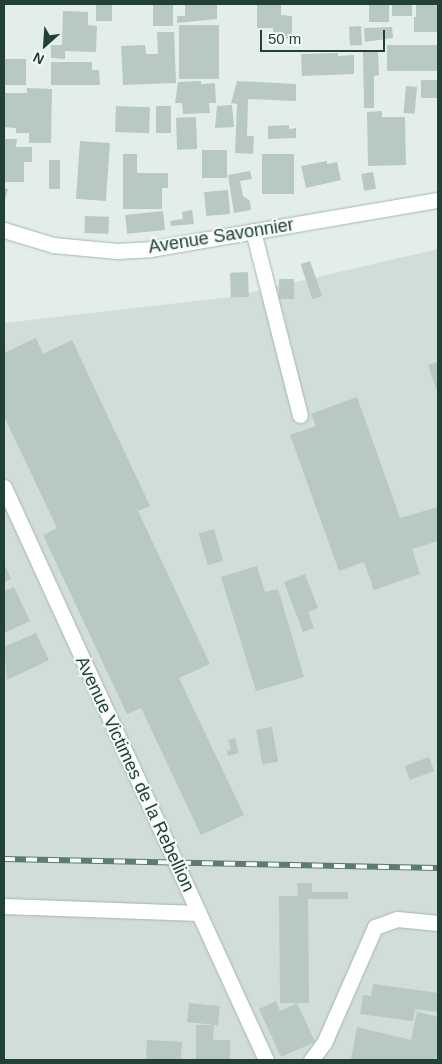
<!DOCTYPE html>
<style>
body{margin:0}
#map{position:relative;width:442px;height:1064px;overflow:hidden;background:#e3eee9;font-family:Arial,sans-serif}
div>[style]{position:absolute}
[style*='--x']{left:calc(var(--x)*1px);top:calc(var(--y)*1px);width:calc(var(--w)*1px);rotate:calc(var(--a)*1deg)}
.built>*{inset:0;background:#d1ddd8}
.building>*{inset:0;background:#b8c8c2;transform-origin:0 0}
.roads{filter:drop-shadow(0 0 1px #a5b6b0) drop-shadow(0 0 1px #a5b6b0)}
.minor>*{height:15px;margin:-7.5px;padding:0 7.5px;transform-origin:7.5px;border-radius:7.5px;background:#fff}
.rail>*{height:5.5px;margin-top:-2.75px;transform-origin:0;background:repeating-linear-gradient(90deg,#f4faf7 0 11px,#5c7b73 0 22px);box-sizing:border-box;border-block:1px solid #5c7b73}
span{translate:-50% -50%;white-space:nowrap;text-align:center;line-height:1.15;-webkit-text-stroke:4px #f4faf7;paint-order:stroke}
.street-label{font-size:18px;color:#214038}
.frame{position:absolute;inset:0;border:5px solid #214038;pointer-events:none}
.north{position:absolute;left:20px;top:20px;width:50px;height:50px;-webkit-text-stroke:4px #f4faf7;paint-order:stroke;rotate:206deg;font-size:14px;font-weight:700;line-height:20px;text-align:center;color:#214038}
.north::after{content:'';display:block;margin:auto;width:18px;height:22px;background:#214038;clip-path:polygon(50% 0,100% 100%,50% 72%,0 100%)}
.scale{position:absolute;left:260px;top:30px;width:125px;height:22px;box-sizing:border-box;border:2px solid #214038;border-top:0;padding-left:6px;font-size:15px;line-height:18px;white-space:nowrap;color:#214038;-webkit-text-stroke:4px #f4faf7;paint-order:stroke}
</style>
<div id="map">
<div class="built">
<i style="clip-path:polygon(438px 249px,438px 1060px,4px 1060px,4px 323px,231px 297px)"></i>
</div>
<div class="building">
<i style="left:96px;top:4px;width:16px;height:17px"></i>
<i style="left:153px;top:4px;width:20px;height:22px"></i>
<i style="clip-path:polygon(185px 4px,217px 4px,217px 19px,177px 23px,177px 16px,185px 16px)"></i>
<i style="clip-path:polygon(257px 4px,281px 4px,281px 15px,292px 16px,292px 39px,274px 38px,273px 28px,257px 28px)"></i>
<i style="left:369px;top:4px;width:20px;height:18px"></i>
<i style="left:392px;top:4px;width:20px;height:12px"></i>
<i style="left:416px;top:4px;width:22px;height:13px"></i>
<i style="clip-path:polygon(63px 11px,88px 12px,88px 25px,97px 26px,96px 52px,65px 51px,65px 59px,51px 58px,51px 45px,62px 45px)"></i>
<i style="left:438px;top:17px;width:15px;height:24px;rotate:90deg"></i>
<i style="left:179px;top:25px;width:40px;height:54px"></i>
<i style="left:361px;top:26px;width:19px;height:12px;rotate:87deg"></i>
<i style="clip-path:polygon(392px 27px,393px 38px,365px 42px,364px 28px)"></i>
<i style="clip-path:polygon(157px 32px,174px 32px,176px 83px,123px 85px,121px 46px,145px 45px,146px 54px,158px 54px)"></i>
<i style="left:438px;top:45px;width:26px;height:51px;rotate:90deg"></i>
<i style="clip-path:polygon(363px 52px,378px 52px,379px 75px,374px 76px,374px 108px,364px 108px)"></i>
<i style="clip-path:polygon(338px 53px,338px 56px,354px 55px,354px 74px,302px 76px,301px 54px)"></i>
<i style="left:4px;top:59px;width:22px;height:26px"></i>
<i style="clip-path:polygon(51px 62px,92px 62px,92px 70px,99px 70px,100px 85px,51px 85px)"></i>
<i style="left:438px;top:80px;width:18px;height:17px;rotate:90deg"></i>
<i style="clip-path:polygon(201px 81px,201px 84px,215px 83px,216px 103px,209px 103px,210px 113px,183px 114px,182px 103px,175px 103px,178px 82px)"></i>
<i style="clip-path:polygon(237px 81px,296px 84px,296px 101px,248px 99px,247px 136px,254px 136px,253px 154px,235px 153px,237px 104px,231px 103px)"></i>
<i style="left:406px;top:86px;width:11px;height:27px;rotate:5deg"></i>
<i style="clip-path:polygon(27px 88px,52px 89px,51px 143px,29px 143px,29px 133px,16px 133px,16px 128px,4px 127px,4px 93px,27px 93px)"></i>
<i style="clip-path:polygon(232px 105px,234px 127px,215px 128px,217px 106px)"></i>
<i style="left:116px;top:106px;width:34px;height:26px;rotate:2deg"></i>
<i style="left:156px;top:106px;width:15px;height:27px"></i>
<i style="clip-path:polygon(382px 111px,382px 117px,405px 117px,406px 165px,368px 166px,367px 112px)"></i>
<i style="left:196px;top:117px;width:32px;height:20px;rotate:88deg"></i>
<i style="clip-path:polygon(289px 125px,289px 129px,296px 128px,296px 138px,268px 139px,268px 126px)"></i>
<i style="clip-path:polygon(4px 139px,17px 139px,16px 147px,32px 147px,32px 162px,24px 162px,24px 182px,4px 182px)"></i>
<i style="left:80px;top:141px;width:30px;height:58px;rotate:4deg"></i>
<i style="left:202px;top:150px;width:25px;height:28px"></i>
<i style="clip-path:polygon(123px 154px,137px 154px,137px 173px,168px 173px,168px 188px,162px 188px,162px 209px,123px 209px)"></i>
<i style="left:262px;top:154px;width:32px;height:40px"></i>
<i style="left:49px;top:160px;width:11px;height:29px"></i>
<i style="clip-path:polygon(327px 161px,327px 164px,337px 162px,341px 180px,306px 188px,301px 166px)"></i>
<i style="clip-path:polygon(250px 171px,252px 179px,240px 181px,243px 196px,250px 201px,251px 210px,234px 213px,228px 175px)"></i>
<i style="left:373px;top:172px;width:17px;height:12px;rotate:80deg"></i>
<i style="clip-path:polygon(4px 188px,8px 189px,4px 204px)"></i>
<i style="left:228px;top:190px;width:24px;height:24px;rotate:85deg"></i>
<i style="clip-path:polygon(192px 210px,194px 224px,171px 226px,170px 221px,183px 219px,182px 212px)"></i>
<i style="left:163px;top:211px;width:19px;height:38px;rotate:84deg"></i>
<i style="left:85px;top:216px;width:24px;height:17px;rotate:2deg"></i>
<i style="left:310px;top:261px;width:37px;height:10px;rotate:71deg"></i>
<i style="left:248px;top:272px;width:25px;height:18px;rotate:88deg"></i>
<i style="left:279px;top:279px;width:15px;height:20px"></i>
<i style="clip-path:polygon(36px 338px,43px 354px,72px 340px,150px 506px,138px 511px,210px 664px,179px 678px,244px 815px,201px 835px,141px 708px,127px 714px,43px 535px,57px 528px,4px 416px,4px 353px)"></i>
<i style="clip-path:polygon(438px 362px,438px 394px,428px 365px)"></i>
<i style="clip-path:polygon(357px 397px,400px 518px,438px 507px,438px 541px,412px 549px,420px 574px,374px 590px,364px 562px,339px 571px,290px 435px,316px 426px,311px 414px)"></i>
<i style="left:214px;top:529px;width:33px;height:16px;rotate:74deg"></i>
<i style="clip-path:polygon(4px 563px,11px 579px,4px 582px)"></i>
<i style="clip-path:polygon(257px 566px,265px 592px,278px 589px,304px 677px,256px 691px,221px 577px)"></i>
<i style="clip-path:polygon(305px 574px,318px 608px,308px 612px,314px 628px,303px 632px,284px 582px)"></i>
<i style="clip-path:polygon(14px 587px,30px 621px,4px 633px,4px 591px)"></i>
<i style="clip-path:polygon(36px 633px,49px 660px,7px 680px,4px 647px)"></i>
<i style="left:272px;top:727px;width:35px;height:16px;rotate:80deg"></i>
<i style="clip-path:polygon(235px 738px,239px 753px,228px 756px,227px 751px,231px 749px,228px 740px)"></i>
<i style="left:429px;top:757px;width:15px;height:26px;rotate:70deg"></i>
<i style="clip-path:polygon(297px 883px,312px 883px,312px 892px,348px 892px,348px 899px,308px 899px,309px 1003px,280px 1003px,279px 896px,298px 896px)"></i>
<i style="clip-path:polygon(373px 984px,438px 993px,438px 1012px,415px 1009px,413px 1021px,360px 1014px,363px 995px,371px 996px)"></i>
<i style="clip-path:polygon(276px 1001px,280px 1011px,297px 1003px,315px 1042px,281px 1057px,259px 1009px)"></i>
<i style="left:189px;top:1003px;width:31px;height:19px;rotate:6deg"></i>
<i style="clip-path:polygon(417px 1012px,438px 1017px,438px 1060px,351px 1060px,357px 1027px,411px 1040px)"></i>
<i style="clip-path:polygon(196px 1025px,214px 1025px,213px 1040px,230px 1040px,230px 1060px,196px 1060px)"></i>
<i style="left:147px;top:1040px;width:35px;height:20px;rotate:3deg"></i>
</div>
<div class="roads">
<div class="minor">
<i style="--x:4;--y:230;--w:51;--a:17"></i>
<i style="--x:53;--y:245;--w:64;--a:5.4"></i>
<i style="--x:117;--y:251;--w:33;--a:-3"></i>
<i style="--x:150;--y:249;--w:292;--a:-9.7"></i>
<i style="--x:253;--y:231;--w:190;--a:75.7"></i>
<i style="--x:4;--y:487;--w:630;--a:65.43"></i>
<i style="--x:4;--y:906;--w:194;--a:2.1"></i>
<i style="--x:311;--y:1060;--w:21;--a:-53"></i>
<i style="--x:324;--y:1043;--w:127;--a:-66.3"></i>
<i style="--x:375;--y:927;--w:23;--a:-20"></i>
<i style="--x:397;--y:919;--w:41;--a:5.6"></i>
</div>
</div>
<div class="rail">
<i style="--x:4;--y:859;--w:434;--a:1.2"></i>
</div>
<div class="street-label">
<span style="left:221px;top:236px;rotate:-9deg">Avenue Savonnier</span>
<span style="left:135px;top:774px;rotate:65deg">Avenue Victimes de la Rebellion</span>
</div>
<div class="frame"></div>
<div class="north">N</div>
<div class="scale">50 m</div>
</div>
